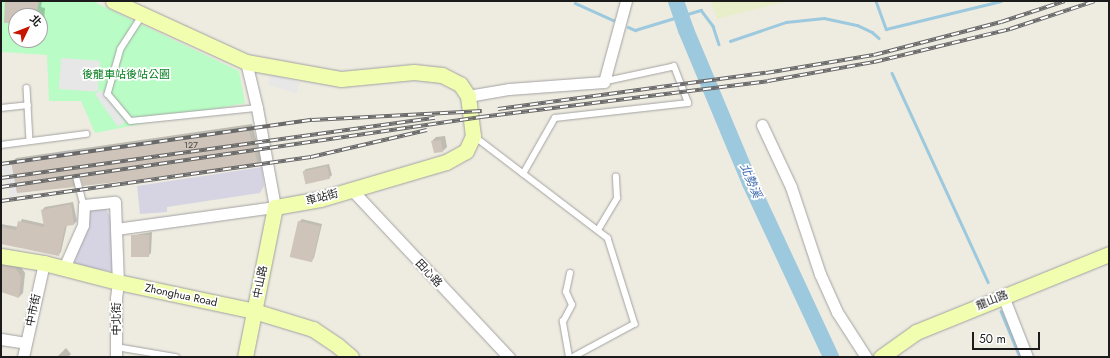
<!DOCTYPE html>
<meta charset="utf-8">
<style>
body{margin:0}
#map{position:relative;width:1110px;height:358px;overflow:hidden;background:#eeebe0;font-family:Jost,"Noto Sans TC",sans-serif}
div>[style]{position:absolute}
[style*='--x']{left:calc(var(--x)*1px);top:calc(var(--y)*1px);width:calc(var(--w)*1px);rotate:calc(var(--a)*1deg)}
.farmland>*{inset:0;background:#e8eec9}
.park>*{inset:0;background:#b9fcc5}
.parking>*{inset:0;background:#e7e7e7;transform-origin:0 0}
.plaza>*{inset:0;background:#d6d4e3}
.shadow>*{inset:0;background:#0003}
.stream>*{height:2.5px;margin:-1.25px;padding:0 1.25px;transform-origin:1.25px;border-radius:1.25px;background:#9dc9df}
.river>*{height:16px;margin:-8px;padding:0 8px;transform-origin:8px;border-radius:8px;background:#9dc9df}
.building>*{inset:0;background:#cec4b9;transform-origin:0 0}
.roads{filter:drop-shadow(0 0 1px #a2a2a2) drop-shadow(0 0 1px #a2a2a2)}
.lane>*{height:5.5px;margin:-2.75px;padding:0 2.75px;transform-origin:2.75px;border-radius:2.75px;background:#fff}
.street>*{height:11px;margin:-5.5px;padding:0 5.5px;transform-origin:5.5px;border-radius:5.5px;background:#fff}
.secondary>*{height:15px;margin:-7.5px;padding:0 7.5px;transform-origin:7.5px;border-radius:7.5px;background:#f1fdaf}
.rail>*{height:4px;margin-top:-2px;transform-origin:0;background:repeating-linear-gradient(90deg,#fff 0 8px,#696969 0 16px);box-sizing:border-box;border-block:1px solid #696969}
span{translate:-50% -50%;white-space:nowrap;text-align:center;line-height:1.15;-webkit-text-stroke:3.5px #fff;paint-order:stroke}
.number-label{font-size:9px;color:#484542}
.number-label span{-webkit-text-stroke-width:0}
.park-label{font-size:11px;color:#057e1c}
.street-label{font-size:11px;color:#1b1b1b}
.water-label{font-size:12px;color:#436eb0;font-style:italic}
.frame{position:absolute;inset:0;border:2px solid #1b1b1b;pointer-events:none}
.north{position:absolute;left:8px;top:8px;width:40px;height:40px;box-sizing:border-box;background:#fff;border:1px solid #a4a4a4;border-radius:50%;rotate:47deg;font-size:11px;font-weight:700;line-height:16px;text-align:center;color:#1b1b1b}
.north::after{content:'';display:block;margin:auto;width:14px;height:18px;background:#c71500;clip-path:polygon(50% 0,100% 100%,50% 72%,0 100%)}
.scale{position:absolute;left:972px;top:332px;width:68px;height:18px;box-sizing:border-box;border:2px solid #1b1b1b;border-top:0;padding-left:5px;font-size:12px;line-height:14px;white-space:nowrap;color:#1b1b1b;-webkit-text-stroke:3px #fff;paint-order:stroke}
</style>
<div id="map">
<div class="farmland">
<i style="clip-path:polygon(711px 1px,789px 1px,717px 19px)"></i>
</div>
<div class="park">
<i style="clip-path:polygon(evenodd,1px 1px,92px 1px,239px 71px,245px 103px,95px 133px,81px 101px,49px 101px,47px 55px,1px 52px,1px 1px,16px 16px,40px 16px,40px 40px,16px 40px,16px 16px)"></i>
</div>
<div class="parking">
<i style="left:61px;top:58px;width:39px;height:31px;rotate:4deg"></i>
<i style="left:271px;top:74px;width:30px;height:11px;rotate:17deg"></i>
<i style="clip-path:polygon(101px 90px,125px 122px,118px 127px,95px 94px)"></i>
<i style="left:69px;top:149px;width:31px;height:69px;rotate:75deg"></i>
</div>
<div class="plaza">
<i style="clip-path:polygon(262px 167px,264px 186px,260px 193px,167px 207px,167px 212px,140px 214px,137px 186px)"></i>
<i style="clip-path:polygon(105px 207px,111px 218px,114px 272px,74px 265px,86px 216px,90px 208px)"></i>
</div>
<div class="shadow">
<i style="clip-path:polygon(4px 1px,42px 1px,41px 7px,45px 8px,44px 22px,40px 25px,40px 16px,16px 16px,16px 28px,10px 26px,6px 3px)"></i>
<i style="clip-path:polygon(252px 124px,262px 160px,258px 164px,84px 185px,81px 176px,76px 174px,78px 182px,74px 186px,12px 162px,16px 158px)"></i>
<i style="clip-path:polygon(445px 136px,447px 147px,443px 151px,432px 141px,436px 137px)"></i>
<i style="clip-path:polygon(329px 164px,332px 175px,329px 178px,303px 172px,306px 169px)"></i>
<i style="clip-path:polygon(73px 202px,77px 221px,74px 224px,67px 225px,61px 252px,58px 255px,1px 243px,1px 224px,18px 227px,22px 219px,44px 224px,42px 210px,45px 207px)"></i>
<i style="clip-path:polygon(302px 219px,322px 224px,314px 258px,311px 261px,299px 222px)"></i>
<i style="clip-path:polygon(152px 232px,151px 253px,148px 256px,132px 238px,135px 235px)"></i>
<i style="clip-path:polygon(1px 260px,19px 264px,25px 273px,23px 293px,19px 297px,1px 291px)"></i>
<i style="clip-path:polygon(66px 348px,71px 354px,68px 357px,57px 357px)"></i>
</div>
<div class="stream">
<i style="--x:876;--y:1;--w:30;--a:70"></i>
<i style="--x:886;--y:29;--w:118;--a:-13.7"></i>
<i style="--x:575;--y:3;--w:42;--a:24.1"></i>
<i style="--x:628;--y:27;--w:8;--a:23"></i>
<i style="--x:635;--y:30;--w:69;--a:-16.9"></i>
<i style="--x:701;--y:10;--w:20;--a:53"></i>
<i style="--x:713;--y:26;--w:19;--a:72"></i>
<i style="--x:730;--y:41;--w:59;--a:-18.7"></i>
<i style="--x:786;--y:22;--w:38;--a:-6"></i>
<i style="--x:824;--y:18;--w:34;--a:12"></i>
<i style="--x:857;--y:25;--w:17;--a:25"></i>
<i style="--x:872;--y:32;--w:9;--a:41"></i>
<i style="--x:892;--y:73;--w:230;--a:65.3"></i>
<i style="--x:1001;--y:311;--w:50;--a:67.6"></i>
</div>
<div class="river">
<i style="--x:676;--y:1;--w:31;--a:71"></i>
<i style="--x:686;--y:30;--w:166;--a:67.3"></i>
<i style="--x:750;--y:183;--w:192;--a:65"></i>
</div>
<div class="building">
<i style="clip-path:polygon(5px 1px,39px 1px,36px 16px,16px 16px,16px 27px,9px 28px,9px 23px,4px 23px)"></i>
<i style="clip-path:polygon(248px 127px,258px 165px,83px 186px,80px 176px,76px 175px,73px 178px,75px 187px,17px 193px,11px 162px)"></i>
<i style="clip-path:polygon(441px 140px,443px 152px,434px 153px,431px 141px)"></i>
<i style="left:327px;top:166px;width:13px;height:25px;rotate:77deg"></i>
<i style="clip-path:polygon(71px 204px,74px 225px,65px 226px,59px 256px,1px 244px,1px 227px,16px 230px,18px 221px,44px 227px,41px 210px)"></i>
<i style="left:298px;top:221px;width:23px;height:37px;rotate:13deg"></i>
<i style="left:149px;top:235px;width:22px;height:18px;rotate:90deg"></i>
<i style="clip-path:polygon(1px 265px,15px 267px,21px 277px,19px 298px,1px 292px)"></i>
</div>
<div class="roads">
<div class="lane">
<i style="--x:143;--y:15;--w:40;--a:122.9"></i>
<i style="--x:121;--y:49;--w:47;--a:106.1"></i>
<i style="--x:108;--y:94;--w:35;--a:50"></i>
<i style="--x:131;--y:121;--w:127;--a:-5.9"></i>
<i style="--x:27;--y:88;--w:53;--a:86.8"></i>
<i style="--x:1;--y:108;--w:27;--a:-6"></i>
<i style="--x:474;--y:136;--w:168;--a:37.3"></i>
<i style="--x:608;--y:238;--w:90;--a:72.6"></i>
<i style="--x:635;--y:324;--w:69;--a:151.6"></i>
<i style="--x:1;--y:145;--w:86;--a:-7.4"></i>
<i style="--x:523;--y:174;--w:64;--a:-60.3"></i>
<i style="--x:555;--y:118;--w:134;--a:-6.4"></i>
<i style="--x:688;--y:103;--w:39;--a:-111"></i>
<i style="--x:674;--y:67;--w:72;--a:167.9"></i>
<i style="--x:77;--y:179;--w:27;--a:75"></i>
<i style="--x:598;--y:230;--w:37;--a:-59"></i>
<i style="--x:617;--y:198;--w:21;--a:-93"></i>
<i style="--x:116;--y:347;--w:61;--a:9.5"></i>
<i style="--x:569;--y:357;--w:36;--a:-100"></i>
<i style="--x:563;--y:322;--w:19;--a:-62"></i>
<i style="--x:572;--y:305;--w:14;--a:-115"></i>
<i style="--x:566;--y:292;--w:19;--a:-78"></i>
</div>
<div class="street">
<i style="--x:468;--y:96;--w:42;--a:-9.7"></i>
<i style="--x:509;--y:89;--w:95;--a:-4.2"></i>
<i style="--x:604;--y:82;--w:84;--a:-74.8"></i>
<i style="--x:762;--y:125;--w:68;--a:64.9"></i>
<i style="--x:791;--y:187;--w:92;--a:71.6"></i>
<i style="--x:820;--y:274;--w:42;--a:65.9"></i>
<i style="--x:837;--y:312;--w:54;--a:57.2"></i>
<i style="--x:351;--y:189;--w:231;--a:46.8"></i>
<i style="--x:116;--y:229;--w:161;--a:-7.9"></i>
<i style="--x:275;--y:207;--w:101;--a:-100.3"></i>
<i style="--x:257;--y:108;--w:47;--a:-103.4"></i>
<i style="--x:64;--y:268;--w:47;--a:-66.2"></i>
<i style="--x:83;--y:225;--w:20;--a:-87"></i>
<i style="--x:84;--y:205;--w:31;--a:-6"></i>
<i style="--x:115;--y:202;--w:80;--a:87.9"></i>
<i style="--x:118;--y:282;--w:16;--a:97"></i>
<i style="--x:116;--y:298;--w:59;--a:90"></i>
<i style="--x:1003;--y:296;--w:66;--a:68.5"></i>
<i style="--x:1;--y:339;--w:25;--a:9"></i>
<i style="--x:23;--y:357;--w:96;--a:-77.4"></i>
</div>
<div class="secondary">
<i style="--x:113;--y:1;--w:146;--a:24.6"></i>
<i style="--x:246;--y:62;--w:97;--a:10.1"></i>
<i style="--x:341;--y:79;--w:73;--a:-5.5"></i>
<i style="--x:414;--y:72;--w:28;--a:6"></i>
<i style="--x:442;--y:75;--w:20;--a:27"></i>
<i style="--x:460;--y:84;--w:14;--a:56"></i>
<i style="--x:468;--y:96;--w:40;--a:82.9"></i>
<i style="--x:473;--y:136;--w:17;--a:115"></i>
<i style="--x:466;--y:151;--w:23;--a:151"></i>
<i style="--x:446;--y:162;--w:131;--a:163.6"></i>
<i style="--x:320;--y:199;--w:46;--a:169.9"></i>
<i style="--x:275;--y:207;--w:153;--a:101.3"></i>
<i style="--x:1;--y:256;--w:44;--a:9.2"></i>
<i style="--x:44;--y:263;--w:76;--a:14.4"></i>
<i style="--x:118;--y:282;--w:139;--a:12"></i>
<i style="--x:254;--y:311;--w:62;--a:17"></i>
<i style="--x:313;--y:329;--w:30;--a:34"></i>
<i style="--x:338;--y:346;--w:17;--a:40"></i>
<i style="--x:881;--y:357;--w:43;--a:-35.5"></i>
<i style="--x:916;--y:332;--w:208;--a:-22"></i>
</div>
</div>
<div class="rail">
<i style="--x:498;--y:109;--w:270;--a:-7.7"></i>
<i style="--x:766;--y:73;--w:109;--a:-9.5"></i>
<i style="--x:874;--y:55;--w:131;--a:-14.6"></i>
<i style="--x:1001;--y:22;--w:67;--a:-18.2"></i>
<i style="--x:1;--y:164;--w:314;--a:-8.1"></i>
<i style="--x:312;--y:120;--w:170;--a:-3"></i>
<i style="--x:1;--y:178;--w:438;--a:-7.9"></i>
<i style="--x:1;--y:187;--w:485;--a:-8.3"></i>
<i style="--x:481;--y:117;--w:289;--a:-7.1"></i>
<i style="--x:768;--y:81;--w:108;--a:-10.2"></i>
<i style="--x:874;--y:62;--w:140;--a:-13.6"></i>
<i style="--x:1010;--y:29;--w:89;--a:-18.2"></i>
<i style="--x:1;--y:201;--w:313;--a:-8.1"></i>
<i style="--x:311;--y:157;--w:119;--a:-13.1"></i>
</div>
<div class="number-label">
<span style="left:191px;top:145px">127</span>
</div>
<div class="park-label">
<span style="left:126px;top:74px">後龍車站後站公園</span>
</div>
<div class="street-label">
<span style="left:322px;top:197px;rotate:-15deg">車站街</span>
<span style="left:429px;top:273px;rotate:47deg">田心路</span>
<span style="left:260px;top:282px;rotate:-79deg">中山路</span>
<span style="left:181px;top:295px;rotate:12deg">Zhonghua Road</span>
<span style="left:992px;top:300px;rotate:-22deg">龍山路</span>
<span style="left:33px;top:310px;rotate:-78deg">中市街</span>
<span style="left:116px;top:319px;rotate:-90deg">中北街</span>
</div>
<div class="water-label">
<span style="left:750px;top:181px;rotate:67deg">北勢溪</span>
</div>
<div class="frame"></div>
<div class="north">北</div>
<div class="scale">50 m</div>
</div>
